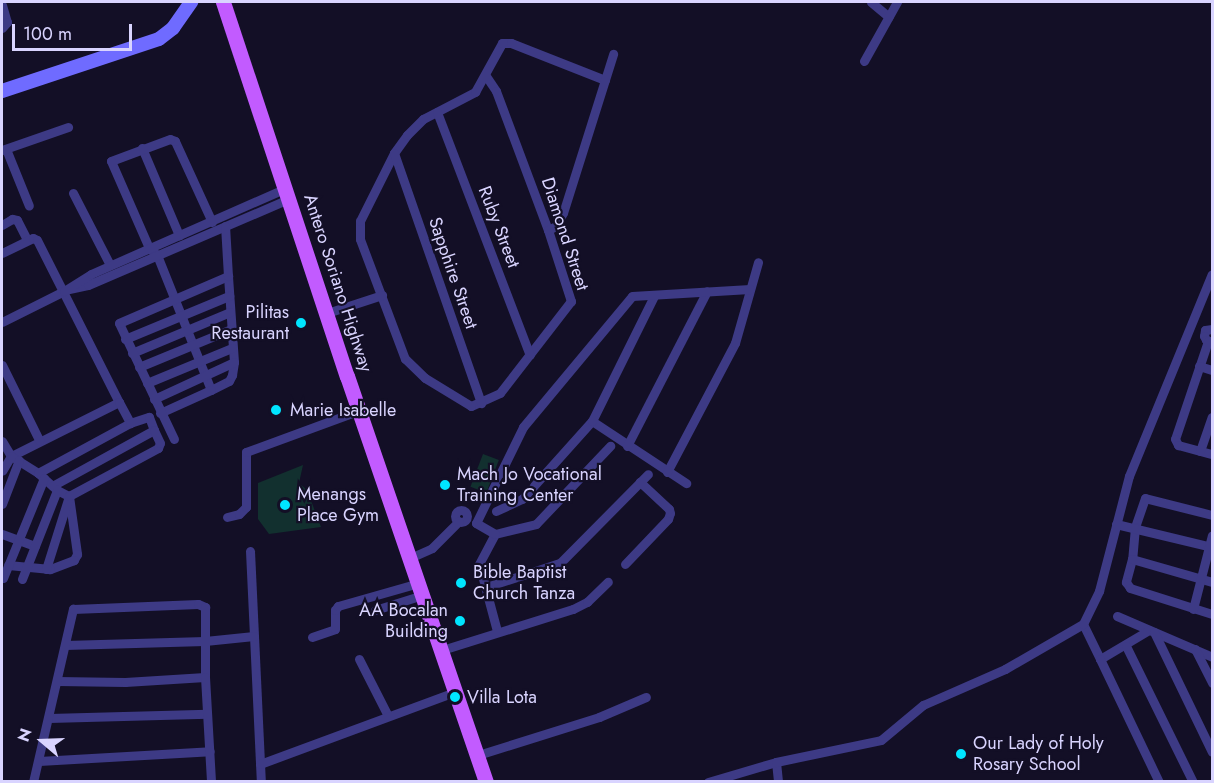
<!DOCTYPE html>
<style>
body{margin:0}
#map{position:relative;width:1214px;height:783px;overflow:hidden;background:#130f26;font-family:Jost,sans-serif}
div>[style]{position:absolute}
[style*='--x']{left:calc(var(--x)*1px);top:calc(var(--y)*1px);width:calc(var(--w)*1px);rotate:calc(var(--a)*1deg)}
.green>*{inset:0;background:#12302f;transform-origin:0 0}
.street>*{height:9px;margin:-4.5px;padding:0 4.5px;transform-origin:4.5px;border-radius:4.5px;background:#3d3a85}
.street>.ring{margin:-4.5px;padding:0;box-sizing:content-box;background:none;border:9px solid #3d3a85;border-radius:50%}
.secondary>*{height:14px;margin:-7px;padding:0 7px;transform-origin:7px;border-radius:7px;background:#6f6bff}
.primary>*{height:15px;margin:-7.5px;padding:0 7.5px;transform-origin:7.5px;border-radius:7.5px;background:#c25bff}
.dots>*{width:16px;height:16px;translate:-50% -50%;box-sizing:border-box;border:3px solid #130f26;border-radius:50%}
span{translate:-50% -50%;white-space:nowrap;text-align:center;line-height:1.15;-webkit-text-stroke:4.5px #130f26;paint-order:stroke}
.street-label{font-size:18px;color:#d9d4ff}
.poi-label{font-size:18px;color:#d9d4ff}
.right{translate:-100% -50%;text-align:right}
.left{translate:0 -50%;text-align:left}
.frame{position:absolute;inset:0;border:3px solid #d9d4ff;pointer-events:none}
.north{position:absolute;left:12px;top:711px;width:60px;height:60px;-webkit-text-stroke:4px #130f26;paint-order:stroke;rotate:289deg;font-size:16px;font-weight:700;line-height:24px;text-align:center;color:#d9d4ff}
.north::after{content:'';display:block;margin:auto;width:21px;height:27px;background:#d9d4ff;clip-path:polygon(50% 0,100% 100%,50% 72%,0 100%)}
.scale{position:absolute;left:12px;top:24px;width:120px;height:27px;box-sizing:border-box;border:3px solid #d9d4ff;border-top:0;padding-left:8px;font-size:18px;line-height:21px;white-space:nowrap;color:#d9d4ff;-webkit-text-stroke:4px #130f26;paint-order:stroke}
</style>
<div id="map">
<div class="green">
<i style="left:483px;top:454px;width:17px;height:35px;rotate:21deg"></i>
<i style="clip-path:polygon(303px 465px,299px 483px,307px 490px,321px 527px,269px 534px,258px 519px,258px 483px)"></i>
</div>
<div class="street">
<i style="--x:871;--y:2;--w:23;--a:40"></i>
<i style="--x:2;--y:5;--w:18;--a:74"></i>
<i style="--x:7;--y:22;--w:8;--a:130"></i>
<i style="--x:864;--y:61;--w:68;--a:-60.8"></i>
<i style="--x:486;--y:76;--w:18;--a:56"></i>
<i style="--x:496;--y:91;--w:148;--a:69.5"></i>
<i style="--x:548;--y:230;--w:75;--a:72.1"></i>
<i style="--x:571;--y:301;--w:116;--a:127.7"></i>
<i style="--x:500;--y:393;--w:32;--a:156"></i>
<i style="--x:471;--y:406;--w:54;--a:-148.7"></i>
<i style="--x:425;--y:378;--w:28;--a:-136"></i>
<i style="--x:405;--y:359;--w:128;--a:-110.6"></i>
<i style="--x:360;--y:239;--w:18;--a:-90"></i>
<i style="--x:360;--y:221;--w:76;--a:-63.4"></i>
<i style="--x:394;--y:153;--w:22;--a:-54"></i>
<i style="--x:407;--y:135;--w:23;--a:-45"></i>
<i style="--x:423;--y:119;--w:59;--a:-27.4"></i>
<i style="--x:475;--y:92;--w:56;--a:-61.1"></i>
<i style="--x:502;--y:43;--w:9;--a:0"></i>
<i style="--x:511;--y:43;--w:101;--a:21.5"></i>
<i style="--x:437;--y:112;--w:260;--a:69.1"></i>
<i style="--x:142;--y:148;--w:95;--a:67"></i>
<i style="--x:6;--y:149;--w:61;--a:68"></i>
<i style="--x:2;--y:150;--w:70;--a:-19.2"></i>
<i style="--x:394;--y:153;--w:265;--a:70.8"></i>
<i style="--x:73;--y:193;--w:81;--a:62.8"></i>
<i style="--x:212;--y:222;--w:89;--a:-114.6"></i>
<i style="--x:175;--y:141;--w:5;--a:-158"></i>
<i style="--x:170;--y:139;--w:63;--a:159.6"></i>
<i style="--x:111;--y:161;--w:95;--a:66.4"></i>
<i style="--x:149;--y:248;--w:11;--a:41"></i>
<i style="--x:157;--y:255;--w:145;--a:68.2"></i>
<i style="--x:211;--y:390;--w:20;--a:-27"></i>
<i style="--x:229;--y:381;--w:7;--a:-63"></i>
<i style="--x:232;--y:375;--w:13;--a:-81"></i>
<i style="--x:234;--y:362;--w:86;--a:-94"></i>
<i style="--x:2;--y:225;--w:12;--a:-31"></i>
<i style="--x:12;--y:219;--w:5;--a:11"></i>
<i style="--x:17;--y:220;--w:22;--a:63"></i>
<i style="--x:548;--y:230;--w:9;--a:-27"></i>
<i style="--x:556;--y:226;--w:15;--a:-62"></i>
<i style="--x:563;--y:213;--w:167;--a:-72.5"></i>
<i style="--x:2;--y:253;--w:34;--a:-26"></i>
<i style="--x:33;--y:238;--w:4;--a:27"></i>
<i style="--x:37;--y:240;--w:182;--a:63.2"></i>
<i style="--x:119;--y:402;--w:121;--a:153.4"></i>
<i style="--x:11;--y:456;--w:17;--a:121"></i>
<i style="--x:69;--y:289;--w:19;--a:-12"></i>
<i style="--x:88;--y:285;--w:219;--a:-23.2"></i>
<i style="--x:327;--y:313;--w:58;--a:-18.1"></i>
<i style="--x:2;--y:322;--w:69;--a:-26.6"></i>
<i style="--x:64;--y:291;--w:32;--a:-32"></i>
<i style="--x:91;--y:274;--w:213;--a:-23.8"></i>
<i style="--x:1212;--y:329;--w:7;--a:172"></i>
<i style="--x:1205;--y:330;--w:6;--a:99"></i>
<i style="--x:1204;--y:336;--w:4;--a:63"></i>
<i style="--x:1206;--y:340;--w:6;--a:18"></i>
<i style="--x:125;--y:339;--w:113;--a:-22.5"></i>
<i style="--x:1208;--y:341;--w:103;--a:108.6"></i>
<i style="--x:1175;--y:439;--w:7;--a:63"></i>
<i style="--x:1178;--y:445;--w:35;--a:15"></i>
<i style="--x:132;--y:353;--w:106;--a:-22.7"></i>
<i style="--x:2;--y:365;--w:84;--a:63.7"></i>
<i style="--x:1199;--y:366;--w:14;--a:17"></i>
<i style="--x:139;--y:367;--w:100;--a:-22.4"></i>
<i style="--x:147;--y:383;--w:92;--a:-22.4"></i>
<i style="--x:154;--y:399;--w:88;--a:-24.8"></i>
<i style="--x:119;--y:402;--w:24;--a:62"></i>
<i style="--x:160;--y:413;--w:56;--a:-24.3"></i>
<i style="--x:592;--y:421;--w:113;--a:33.4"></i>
<i style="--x:174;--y:439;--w:128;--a:-115.4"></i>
<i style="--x:119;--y:323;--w:119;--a:-23.3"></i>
<i style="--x:228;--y:276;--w:50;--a:-93.4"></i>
<i style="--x:2;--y:441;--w:17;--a:59"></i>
<i style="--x:11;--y:456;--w:32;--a:32"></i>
<i style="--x:38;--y:473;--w:25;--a:42"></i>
<i style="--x:57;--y:490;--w:13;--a:27"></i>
<i style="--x:69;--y:496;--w:59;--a:82.1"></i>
<i style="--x:77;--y:554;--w:7;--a:117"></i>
<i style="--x:74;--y:560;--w:26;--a:159"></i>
<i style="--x:50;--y:569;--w:42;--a:-174.6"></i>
<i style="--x:627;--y:446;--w:174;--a:-62.7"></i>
<i style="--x:1200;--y:451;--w:36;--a:-71"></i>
<i style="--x:667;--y:472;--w:146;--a:-62.2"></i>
<i style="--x:735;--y:343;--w:84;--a:-74.1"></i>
<i style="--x:38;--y:473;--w:105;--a:-28.5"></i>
<i style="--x:130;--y:423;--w:20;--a:-18"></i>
<i style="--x:149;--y:417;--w:14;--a:69"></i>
<i style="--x:154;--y:430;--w:116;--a:151.2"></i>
<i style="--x:2;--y:504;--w:47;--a:-68.9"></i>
<i class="ring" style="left:455px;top:510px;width:3px;height:3px"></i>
<i style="--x:496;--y:511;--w:29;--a:-25"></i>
<i style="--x:522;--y:499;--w:105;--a:-48.1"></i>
<i style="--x:592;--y:421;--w:140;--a:-63.6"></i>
<i style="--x:1212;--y:515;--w:69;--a:-165.8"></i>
<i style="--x:1145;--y:498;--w:31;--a:109"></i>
<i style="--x:1135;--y:527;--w:32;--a:95"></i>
<i style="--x:1132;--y:559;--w:24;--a:105"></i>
<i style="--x:1126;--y:582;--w:7;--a:56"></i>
<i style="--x:1130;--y:588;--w:86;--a:17.6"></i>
<i style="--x:227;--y:517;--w:12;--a:-14"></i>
<i style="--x:239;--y:514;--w:10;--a:-45"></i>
<i style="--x:246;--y:507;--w:55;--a:-90"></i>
<i style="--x:246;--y:452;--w:121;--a:-20.2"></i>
<i style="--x:1116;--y:524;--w:99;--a:13.5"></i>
<i style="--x:2;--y:534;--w:35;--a:20"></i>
<i style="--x:495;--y:534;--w:42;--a:-13.7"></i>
<i style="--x:536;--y:524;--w:108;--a:-46.5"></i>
<i style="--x:250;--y:551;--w:231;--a:87.3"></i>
<i style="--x:410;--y:558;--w:24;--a:-24"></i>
<i style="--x:432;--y:548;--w:38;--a:-45"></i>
<i style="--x:1132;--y:559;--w:83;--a:16"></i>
<i style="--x:625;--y:564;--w:62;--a:-46.3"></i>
<i style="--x:668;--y:519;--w:6;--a:-72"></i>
<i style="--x:670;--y:513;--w:4;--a:-104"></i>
<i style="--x:669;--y:509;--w:40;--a:-137"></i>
<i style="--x:46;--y:569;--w:77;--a:-72.5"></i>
<i style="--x:69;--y:496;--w:101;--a:-28.3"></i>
<i style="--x:158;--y:448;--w:5;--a:-68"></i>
<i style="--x:160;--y:443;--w:14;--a:-115"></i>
<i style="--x:3;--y:578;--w:108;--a:-67.7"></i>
<i style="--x:22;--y:579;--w:96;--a:-68.5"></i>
<i style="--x:486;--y:587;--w:78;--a:-18"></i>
<i style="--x:560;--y:563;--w:125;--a:-45.3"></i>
<i style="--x:1193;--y:609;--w:76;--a:-75.6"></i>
<i style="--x:375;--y:610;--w:50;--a:-17.4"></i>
<i style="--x:1117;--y:616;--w:103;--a:23.3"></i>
<i style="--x:1083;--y:624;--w:39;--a:64"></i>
<i style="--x:1149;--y:630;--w:57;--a:149.4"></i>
<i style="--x:1100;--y:659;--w:136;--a:64.4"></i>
<i style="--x:497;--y:631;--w:69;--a:-105"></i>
<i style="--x:479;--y:564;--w:34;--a:-62"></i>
<i style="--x:495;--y:534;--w:22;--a:-150"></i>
<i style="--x:476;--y:523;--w:107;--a:-63.9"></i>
<i style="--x:523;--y:427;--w:170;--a:-50.2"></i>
<i style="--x:632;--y:296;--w:118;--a:-3.4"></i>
<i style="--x:1154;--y:632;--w:133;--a:64.2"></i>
<i style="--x:312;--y:637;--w:24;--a:-19"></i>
<i style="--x:335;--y:629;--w:19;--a:-90"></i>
<i style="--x:335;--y:610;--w:5;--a:-53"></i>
<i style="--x:338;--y:606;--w:84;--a:-15.9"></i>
<i style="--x:65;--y:645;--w:140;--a:-1.6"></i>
<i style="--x:205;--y:641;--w:49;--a:-5.8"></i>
<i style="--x:1126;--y:646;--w:152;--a:63.8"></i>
<i style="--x:1195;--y:649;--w:38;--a:63"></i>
<i style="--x:442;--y:650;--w:137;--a:-17.4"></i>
<i style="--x:573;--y:609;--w:16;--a:-27"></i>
<i style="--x:587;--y:602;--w:29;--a:-44"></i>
<i style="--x:359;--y:659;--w:64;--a:63"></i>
<i style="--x:57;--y:681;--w:68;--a:0.8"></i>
<i style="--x:125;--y:682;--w:80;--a:-3.6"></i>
<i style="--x:49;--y:718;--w:158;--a:-1.5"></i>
<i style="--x:478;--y:755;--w:127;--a:-17.4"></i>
<i style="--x:599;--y:717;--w:51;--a:-23.1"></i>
<i style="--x:39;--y:761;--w:171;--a:-3.3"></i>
<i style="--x:776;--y:762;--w:20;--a:84"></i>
<i style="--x:260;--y:764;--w:210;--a:-20.3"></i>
<i style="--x:33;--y:782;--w:178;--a:-77"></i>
<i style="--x:73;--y:609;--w:125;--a:-2.3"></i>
<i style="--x:198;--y:604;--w:8;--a:23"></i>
<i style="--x:205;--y:607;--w:70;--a:90"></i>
<i style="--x:205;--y:677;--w:105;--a:86.7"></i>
<i style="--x:708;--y:782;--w:71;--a:-16.4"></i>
<i style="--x:776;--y:762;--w:107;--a:-11.8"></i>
<i style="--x:881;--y:740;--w:55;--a:-39.8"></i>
<i style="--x:923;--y:705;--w:90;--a:-23.7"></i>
<i style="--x:1005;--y:669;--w:90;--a:-30"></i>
<i style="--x:1083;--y:624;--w:37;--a:-64"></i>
<i style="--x:1099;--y:591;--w:119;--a:-75.4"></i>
<i style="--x:1129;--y:476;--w:218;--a:-67.7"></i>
</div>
<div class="secondary">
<i style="--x:2;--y:91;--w:165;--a:-18.3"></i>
<i style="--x:159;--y:39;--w:18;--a:-38"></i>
<i style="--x:173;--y:28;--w:32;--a:-55"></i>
</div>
<div class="primary">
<i style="--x:223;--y:2;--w:394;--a:71.7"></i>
<i style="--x:347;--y:376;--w:429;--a:71.1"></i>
</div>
<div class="dots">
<i style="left:301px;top:323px;background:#00e5ff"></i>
<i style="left:276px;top:410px;background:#00e5ff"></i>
<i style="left:445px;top:485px;background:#00e5ff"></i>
<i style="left:285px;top:505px;background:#00e5ff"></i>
<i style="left:461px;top:583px;background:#00e5ff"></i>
<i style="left:460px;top:621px;background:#00e5ff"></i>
<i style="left:455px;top:697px;background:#00e5ff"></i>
<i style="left:961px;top:754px;background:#00e5ff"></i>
</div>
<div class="street-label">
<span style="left:499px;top:227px;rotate:69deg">Ruby Street</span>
<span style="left:565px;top:234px;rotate:72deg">Diamond Street</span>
<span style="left:453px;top:273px;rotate:71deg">Sapphire Street</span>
<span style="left:338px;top:283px;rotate:72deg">Antero Soriano Highway</span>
</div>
<div class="poi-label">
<span class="right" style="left:289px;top:323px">Pilitas<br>Restaurant</span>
<span class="left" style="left:290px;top:410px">Marie Isabelle</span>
<span class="left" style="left:457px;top:485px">Mach Jo Vocational<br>Training Center</span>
<span class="left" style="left:297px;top:505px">Menangs<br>Place Gym</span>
<span class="left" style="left:473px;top:583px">Bible Baptist<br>Church Tanza</span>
<span class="right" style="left:448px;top:621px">AA Bocalan<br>Building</span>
<span class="left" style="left:467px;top:697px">Villa Lota</span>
<span class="left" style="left:973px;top:754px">Our Lady of Holy<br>Rosary School</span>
</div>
<div class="frame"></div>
<div class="north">N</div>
<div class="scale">100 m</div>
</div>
